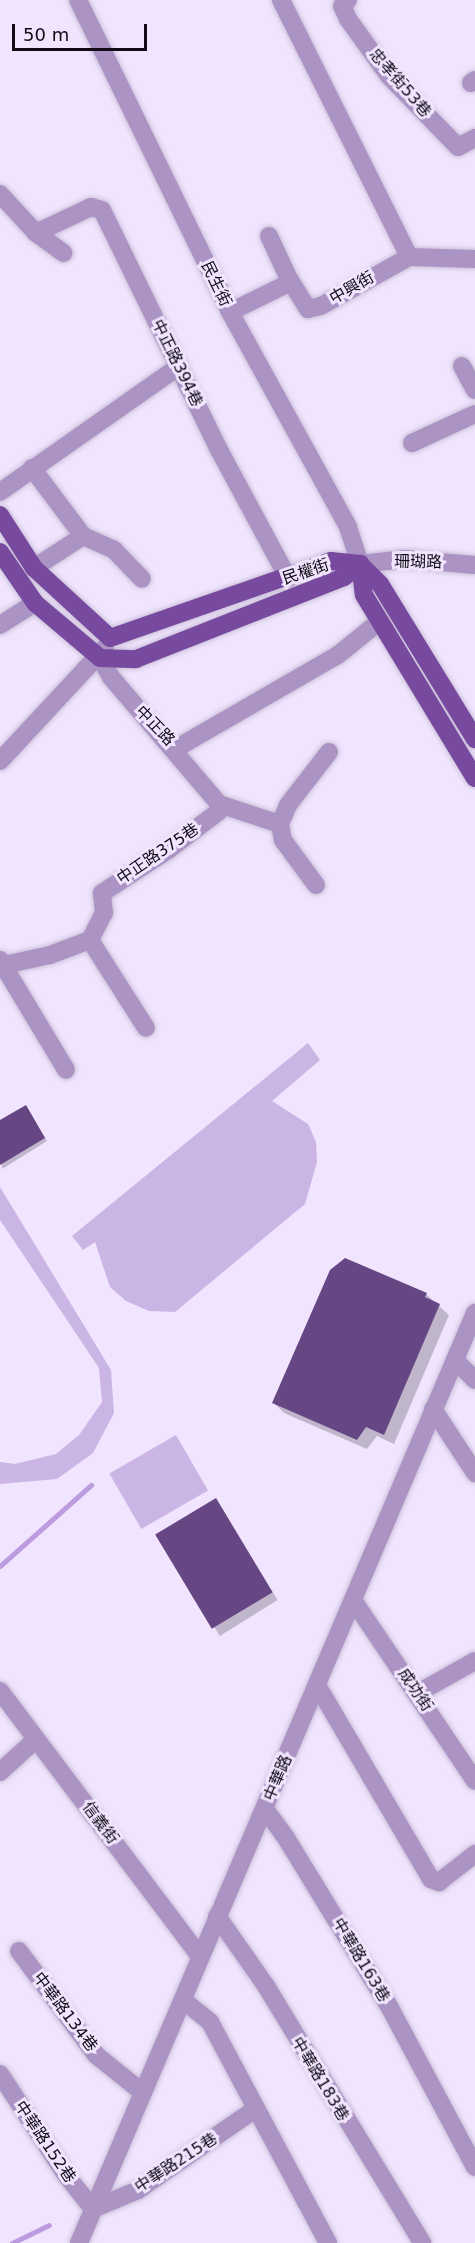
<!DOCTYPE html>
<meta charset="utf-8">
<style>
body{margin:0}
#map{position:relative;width:475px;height:2243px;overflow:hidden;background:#f0e4fe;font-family:"DejaVu Sans","Noto Sans TC",sans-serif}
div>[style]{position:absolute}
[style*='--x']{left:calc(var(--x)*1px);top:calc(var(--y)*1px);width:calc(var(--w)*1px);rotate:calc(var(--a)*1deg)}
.green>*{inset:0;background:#cbb5e4;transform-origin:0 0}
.shadow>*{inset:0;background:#0003;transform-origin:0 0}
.stream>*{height:5px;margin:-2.5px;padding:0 2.5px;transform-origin:2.5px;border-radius:2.5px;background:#bc9bde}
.building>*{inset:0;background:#664783;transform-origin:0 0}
.roads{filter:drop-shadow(0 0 2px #ccc1d9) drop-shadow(0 0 2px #ccc1d9)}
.minor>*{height:18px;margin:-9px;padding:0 9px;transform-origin:9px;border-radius:9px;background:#ab94c4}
.major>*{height:18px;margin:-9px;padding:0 9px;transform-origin:9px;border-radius:9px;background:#774a9f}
span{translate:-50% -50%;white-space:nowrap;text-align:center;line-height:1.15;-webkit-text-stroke:6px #f0e4fe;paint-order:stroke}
.street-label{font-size:16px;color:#100b15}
.scale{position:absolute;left:12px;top:24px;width:135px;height:27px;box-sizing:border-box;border:3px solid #100b15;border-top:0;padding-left:8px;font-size:18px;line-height:21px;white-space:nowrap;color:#100b15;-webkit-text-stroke:4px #f0e4fe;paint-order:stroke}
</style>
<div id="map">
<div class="green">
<i style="clip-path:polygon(308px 1043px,320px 1060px,272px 1101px,308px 1124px,316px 1142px,317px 1162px,305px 1204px,175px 1312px,149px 1311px,126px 1301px,110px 1287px,95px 1242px,83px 1250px,72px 1236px)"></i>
<i style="clip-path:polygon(0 1187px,111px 1370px,114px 1413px,93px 1453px,57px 1479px,0 1484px,0 1462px,15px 1464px,56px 1454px,79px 1435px,102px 1402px,99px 1368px,0 1220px)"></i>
<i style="left:176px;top:1435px;width:64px;height:77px;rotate:60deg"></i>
</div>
<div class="shadow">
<i style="clip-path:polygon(26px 1106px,47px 1141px,2px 1169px,0 1122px)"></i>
<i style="clip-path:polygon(426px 1294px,449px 1315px,394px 1444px,377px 1436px,367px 1449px,284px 1413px,274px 1403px)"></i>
<i style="left:215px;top:1500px;width:118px;height:68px;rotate:58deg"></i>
</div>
<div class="stream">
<i style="--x:0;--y:1566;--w:122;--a:-41.7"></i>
<i style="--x:12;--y:2243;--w:41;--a:-25.9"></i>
</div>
<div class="building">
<i style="clip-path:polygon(26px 1105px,45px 1138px,0 1165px,0 1120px)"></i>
<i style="clip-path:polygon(345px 1258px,427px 1293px,425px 1297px,440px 1304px,384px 1435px,366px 1427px,357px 1440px,272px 1403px,330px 1270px)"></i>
<i style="left:216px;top:1498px;width:110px;height:71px;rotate:59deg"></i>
</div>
<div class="roads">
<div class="minor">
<i style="--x:78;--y:0;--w:347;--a:64"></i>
<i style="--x:230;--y:312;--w:245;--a:61.2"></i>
<i style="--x:348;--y:527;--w:39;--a:72"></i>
<i style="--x:360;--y:564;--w:45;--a:-6.3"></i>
<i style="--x:405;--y:559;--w:70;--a:4.9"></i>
<i style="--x:281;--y:0;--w:287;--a:63.5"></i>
<i style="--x:348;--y:0;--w:8;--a:135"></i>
<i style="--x:342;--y:6;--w:14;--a:65"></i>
<i style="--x:348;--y:19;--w:70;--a:54.3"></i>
<i style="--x:389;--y:76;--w:99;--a:45.8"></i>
<i style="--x:458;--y:147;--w:19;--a:-28"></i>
<i style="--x:471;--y:83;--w:5;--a:-37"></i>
<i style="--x:0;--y:194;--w:53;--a:47.3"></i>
<i style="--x:36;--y:233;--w:34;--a:36"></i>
<i style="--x:36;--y:233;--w:61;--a:-25.3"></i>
<i style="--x:91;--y:207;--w:11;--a:15"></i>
<i style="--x:102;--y:210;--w:265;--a:64"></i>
<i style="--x:218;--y:448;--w:148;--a:61.7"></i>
<i style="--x:269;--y:236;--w:45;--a:65.1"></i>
<i style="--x:288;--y:277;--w:38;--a:58"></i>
<i style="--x:308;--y:309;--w:13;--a:-13"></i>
<i style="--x:321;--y:306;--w:101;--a:-29.1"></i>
<i style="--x:409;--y:257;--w:66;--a:1.7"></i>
<i style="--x:230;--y:312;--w:68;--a:-26.2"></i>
<i style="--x:462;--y:366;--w:27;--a:62"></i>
<i style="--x:412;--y:443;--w:69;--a:-24.7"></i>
<i style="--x:32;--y:468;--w:85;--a:53.1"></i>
<i style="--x:83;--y:536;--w:34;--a:24"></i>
<i style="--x:114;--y:550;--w:40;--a:46"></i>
<i style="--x:0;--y:492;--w:219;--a:-35.1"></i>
<i style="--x:34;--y:568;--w:59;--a:-33.1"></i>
<i style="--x:0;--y:625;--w:41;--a:-32.2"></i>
<i style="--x:175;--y:749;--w:188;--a:-30"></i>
<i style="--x:338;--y:655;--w:54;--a:-39"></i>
<i style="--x:0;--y:761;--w:154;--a:-47.1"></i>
<i style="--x:219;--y:804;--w:64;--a:18.2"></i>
<i style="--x:316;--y:885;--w:56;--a:-126.3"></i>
<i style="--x:283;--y:840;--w:16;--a:-101"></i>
<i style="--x:280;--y:824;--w:21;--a:-67"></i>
<i style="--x:288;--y:805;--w:67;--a:-52.3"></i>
<i style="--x:90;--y:940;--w:30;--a:-63"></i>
<i style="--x:104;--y:913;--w:20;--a:-96"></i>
<i style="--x:102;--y:893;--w:79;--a:-33.1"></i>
<i style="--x:168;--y:850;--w:63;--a:-37.2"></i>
<i style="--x:218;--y:812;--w:8;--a:-83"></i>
<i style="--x:219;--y:804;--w:167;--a:-130.4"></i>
<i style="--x:111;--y:677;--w:22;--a:-120"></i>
<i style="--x:90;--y:940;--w:104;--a:57.5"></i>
<i style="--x:0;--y:960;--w:128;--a:59"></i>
<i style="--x:4;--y:965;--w:47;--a:-12.3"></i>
<i style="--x:50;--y:955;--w:43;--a:-20.6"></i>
<i style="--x:455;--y:1360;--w:28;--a:45"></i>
<i style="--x:433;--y:1409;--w:77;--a:56.7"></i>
<i style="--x:353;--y:1600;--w:218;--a:56"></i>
<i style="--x:317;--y:1685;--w:225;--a:59.6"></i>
<i style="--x:431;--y:1879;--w:9;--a:21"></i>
<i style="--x:439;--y:1882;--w:46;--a:-37.9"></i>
<i style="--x:0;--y:1691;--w:332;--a:53"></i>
<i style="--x:418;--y:1693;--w:65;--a:-29.3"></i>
<i style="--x:0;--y:1772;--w:47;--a:-42.4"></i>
<i style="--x:265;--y:1809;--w:36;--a:54"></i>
<i style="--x:286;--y:1838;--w:199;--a:58.5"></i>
<i style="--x:390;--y:2008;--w:180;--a:61.9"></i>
<i style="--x:217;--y:1916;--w:85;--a:55"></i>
<i style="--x:266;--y:1986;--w:301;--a:58.7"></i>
<i style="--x:19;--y:1951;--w:129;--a:53.5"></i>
<i style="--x:96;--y:2055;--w:59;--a:38.8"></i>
<i style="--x:183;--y:2000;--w:35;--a:39"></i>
<i style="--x:210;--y:2022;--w:251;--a:61.9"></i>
<i style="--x:0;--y:2074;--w:121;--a:56.8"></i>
<i style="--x:66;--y:2175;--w:43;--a:51.5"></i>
<i style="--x:93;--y:2209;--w:49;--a:-22.9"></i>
<i style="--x:138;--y:2190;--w:141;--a:-34.6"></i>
<i style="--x:79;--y:2243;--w:1011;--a:-66.94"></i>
</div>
<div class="major">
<i style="--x:0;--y:515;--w:63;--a:57.3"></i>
<i style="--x:34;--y:568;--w:103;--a:42.6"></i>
<i style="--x:110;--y:638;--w:234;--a:-19.2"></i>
<i style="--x:331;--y:561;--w:29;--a:6"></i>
<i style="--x:0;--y:552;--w:62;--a:55.5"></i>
<i style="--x:35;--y:603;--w:85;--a:40.2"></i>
<i style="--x:100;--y:658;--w:36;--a:2"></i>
<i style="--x:136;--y:659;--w:224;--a:-21.5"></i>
<i style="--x:344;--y:577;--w:21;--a:-39"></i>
<i style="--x:360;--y:564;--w:31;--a:83"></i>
<i style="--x:364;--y:595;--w:214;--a:58.8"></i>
<i style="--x:360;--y:564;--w:28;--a:45"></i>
<i style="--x:380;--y:584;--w:182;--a:58.5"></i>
</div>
</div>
<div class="street-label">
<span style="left:400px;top:83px;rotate:49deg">忠孝街53巷</span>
<span style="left:216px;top:284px;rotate:64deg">民生街</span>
<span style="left:352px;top:288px;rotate:-30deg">中興街</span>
<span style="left:177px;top:363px;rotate:64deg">中正路394巷</span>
<span style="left:418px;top:562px;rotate:1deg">珊瑚路</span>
<span style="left:306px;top:572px;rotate:-19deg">民權街</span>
<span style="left:155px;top:726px;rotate:46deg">中正路</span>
<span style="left:158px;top:854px;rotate:-34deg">中正路375巷</span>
<span style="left:415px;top:1690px;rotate:56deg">成功街</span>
<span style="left:278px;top:1778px;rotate:-67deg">中華路</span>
<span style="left:100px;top:1823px;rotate:53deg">信義街</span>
<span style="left:361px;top:1960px;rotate:59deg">中華路163巷</span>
<span style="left:65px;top:2012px;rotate:53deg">中華路134巷</span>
<span style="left:320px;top:2079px;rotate:59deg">中華路183巷</span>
<span style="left:45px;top:2142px;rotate:56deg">中華路152巷</span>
<span style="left:176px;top:2163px;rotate:-33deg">中華路215巷</span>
</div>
<div class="scale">50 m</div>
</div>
